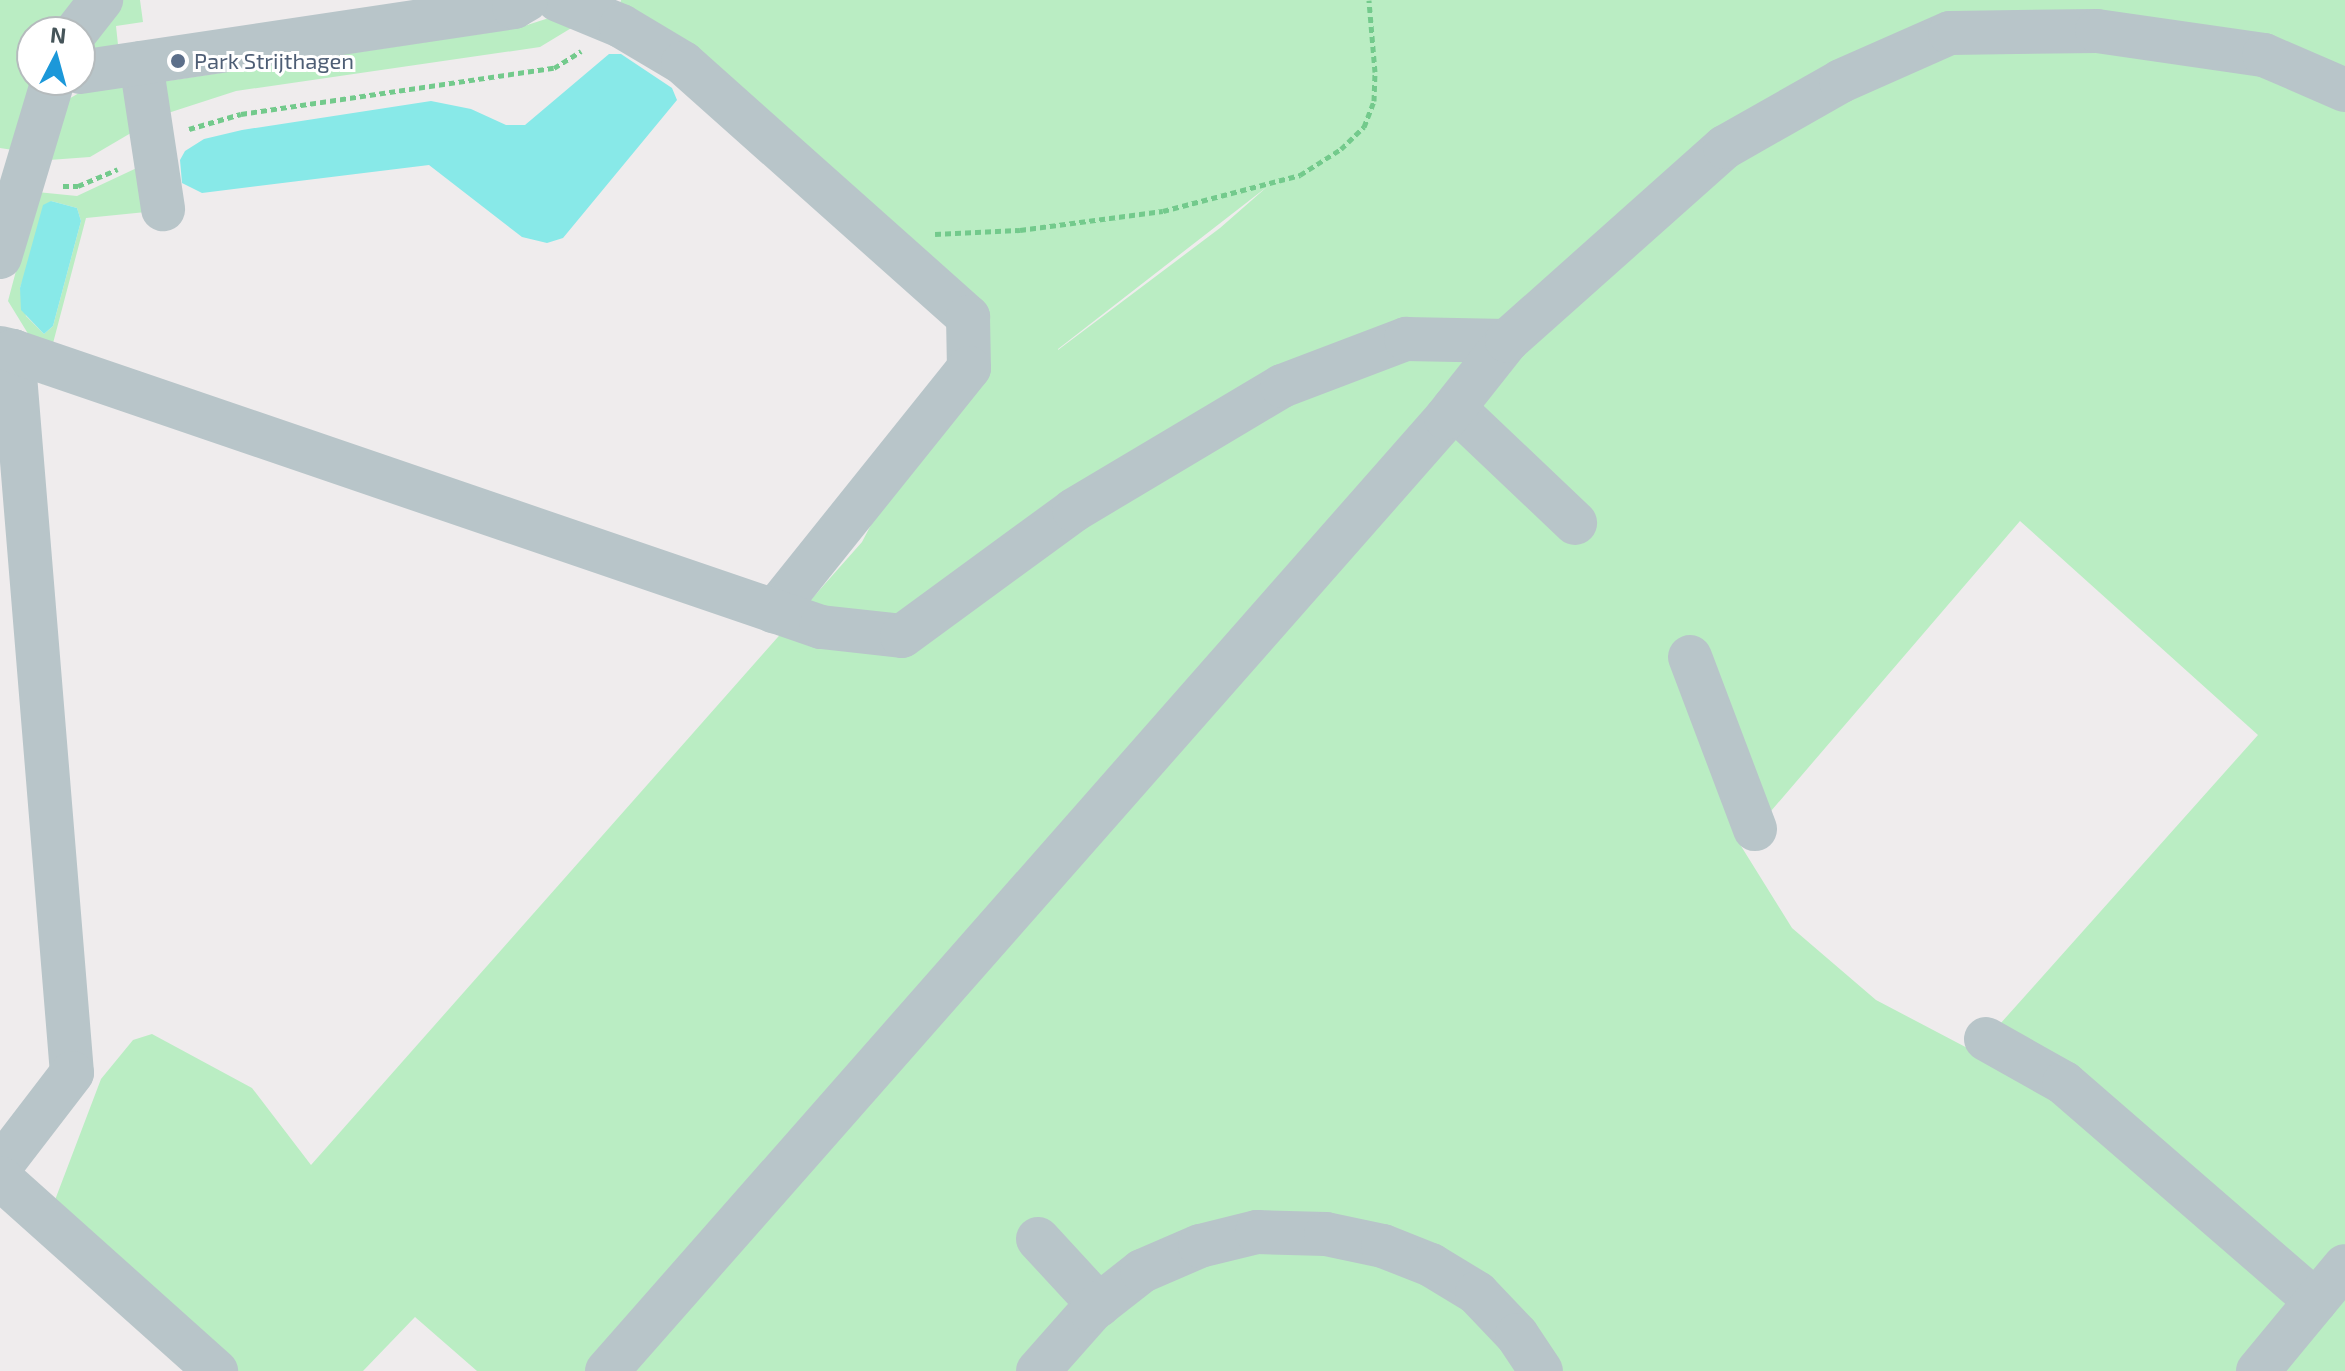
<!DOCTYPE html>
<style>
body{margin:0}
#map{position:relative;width:2345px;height:1371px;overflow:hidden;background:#efeced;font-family:"Exo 2",sans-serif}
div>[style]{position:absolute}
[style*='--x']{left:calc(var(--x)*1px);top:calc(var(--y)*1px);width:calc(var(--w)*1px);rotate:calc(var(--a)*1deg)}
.green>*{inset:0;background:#baedc3}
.water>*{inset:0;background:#88e9e8}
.path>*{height:5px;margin-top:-2.5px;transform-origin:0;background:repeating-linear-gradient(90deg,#73ca8c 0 6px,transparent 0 10px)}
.minor>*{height:44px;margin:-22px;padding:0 22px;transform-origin:22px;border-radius:22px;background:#b8c5c9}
.dots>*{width:22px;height:22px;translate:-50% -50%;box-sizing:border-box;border:4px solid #fff;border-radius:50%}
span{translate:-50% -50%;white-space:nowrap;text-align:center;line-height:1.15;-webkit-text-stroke:6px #fff;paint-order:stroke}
.service-label{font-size:22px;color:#4e5e75}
.left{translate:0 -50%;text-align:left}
.north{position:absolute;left:16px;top:16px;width:80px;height:80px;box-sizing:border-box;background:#fff;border:2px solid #b5bbbd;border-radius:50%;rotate:6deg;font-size:22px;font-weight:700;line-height:32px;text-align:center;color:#455459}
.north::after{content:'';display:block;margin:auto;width:28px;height:36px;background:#1c98d9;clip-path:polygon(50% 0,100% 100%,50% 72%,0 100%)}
</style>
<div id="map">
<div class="green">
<i style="clip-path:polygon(0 0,83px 0,59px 32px,32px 32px,32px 80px,13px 150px,0 148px)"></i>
<i style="clip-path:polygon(109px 0,140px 0,143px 22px,116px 26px,119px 54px,89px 58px,80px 39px)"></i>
<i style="clip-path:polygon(evenodd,621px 0,2345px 0,2345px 1371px,1551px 1371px,1481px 1287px,1257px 1224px,1026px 1371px,477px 1371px,415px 1317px,363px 1371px,237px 1371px,55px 1200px,101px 1079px,133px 1040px,152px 1034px,252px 1088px,311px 1165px,862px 542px,984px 309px,618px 13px,621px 0,1268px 186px,1220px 228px,1058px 350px,1058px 349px,1268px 186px,621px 0,2020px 521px,2258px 735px,1975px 1052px,1876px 1000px,1792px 928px,1741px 846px,2020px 521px)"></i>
<i style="clip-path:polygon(552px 17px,573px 27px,540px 47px,236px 91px,165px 114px,160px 82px,518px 28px)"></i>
<i style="clip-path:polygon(129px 86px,136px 130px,90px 157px,49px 160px,67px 100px,79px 93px)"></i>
<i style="clip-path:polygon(evenodd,141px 166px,146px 212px,86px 218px,42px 385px,38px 350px,8px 301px,37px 192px,77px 196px,141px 166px,51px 201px,77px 208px,81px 221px,53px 326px,44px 334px,26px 316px,20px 288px,51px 201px)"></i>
<i style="clip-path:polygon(1257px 1241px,1427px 1272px,1531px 1371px,1050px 1371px,1147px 1279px)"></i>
</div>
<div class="water">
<i style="clip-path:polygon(609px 54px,621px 54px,672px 88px,677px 100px,563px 238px,547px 243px,522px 237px,429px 165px,202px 193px,182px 183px,180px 160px,185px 151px,204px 139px,242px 130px,431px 101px,471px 109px,506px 125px,525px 125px)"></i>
<i style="clip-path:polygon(51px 201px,77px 208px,81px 221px,53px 326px,44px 334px,21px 310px,20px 288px,43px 205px)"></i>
</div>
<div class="path">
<i style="--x:189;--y:129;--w:54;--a:-16.1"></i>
<i style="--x:241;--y:114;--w:316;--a:-8.4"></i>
<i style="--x:554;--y:68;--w:32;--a:-32"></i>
<i style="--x:63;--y:186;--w:15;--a:0"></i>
<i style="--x:78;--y:186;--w:43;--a:-23"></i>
<i style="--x:935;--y:234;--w:85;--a:-2.7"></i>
<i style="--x:1020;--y:230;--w:144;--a:-7.6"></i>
<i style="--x:1163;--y:211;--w:142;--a:-14.7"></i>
<i style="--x:1300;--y:175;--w:49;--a:-32.4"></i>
<i style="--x:1341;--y:149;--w:32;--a:-44"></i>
<i style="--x:1364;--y:127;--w:28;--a:-69"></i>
<i style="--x:1374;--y:101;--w:29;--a:-88"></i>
<i style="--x:1375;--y:72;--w:72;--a:-94.8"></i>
</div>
<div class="minor">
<i style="--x:558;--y:0;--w:68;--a:22.4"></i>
<i style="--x:621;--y:26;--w:72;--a:30.8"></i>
<i style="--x:683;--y:63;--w:382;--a:41.7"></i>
<i style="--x:968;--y:317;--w:51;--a:88.9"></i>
<i style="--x:969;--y:368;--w:312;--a:128.7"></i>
<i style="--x:76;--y:32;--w:41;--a:-52"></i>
<i style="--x:141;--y:63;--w:148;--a:81.4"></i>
<i style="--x:80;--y:72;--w:439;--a:-8.5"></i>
<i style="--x:514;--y:7;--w:14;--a:-30"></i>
<i style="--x:0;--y:257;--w:185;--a:-73.3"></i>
<i style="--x:0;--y:348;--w:13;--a:13"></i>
<i style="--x:13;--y:351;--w:724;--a:85.33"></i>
<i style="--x:72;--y:1073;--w:118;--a:127.5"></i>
<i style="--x:13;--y:351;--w:854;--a:18.86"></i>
<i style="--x:821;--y:627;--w:81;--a:6.3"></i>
<i style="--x:902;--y:636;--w:213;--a:-36.2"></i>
<i style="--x:1074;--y:510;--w:242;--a:-30.8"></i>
<i style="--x:1282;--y:386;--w:133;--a:-20.8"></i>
<i style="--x:1406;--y:339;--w:101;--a:1.1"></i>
<i style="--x:1454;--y:408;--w:167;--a:43.5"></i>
<i style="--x:1690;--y:657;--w:184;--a:69.3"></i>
<i style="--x:1986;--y:1039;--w:90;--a:29.4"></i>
<i style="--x:2064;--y:1083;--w:333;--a:40.9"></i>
<i style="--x:0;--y:1178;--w:290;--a:41.8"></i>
<i style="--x:1038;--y:1239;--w:90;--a:47.3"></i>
<i style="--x:607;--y:1371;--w:1270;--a:-48.64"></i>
<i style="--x:1446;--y:418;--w:98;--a:-51.6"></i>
<i style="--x:1507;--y:341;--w:292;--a:-41.7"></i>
<i style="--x:1725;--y:147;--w:133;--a:-29.6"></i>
<i style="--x:1841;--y:81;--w:119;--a:-23.8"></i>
<i style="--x:1950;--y:33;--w:147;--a:-0.8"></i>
<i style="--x:2097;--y:31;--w:169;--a:8.2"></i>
<i style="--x:2264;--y:55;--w:88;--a:23.4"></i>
<i style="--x:1038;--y:1371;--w:80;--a:-48.5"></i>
<i style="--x:1091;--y:1311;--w:65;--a:-38.1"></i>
<i style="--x:1142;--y:1271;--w:63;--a:-23.3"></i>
<i style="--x:1200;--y:1246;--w:59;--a:-13.8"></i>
<i style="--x:1257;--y:1232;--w:69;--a:1.7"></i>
<i style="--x:1326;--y:1234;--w:58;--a:11.9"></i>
<i style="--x:1383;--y:1246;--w:52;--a:21.6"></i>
<i style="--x:1431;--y:1265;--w:54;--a:31.3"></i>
<i style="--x:1477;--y:1293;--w:58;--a:46.4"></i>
<i style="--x:1517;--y:1335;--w:43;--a:56.3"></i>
<i style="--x:2258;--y:1371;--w:136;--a:-50.4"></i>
</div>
<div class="dots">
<i style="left:178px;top:61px;background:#5c6f8a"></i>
</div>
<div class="service-label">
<span class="left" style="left:194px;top:61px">Park Strijthagen</span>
</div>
<div class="north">N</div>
</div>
